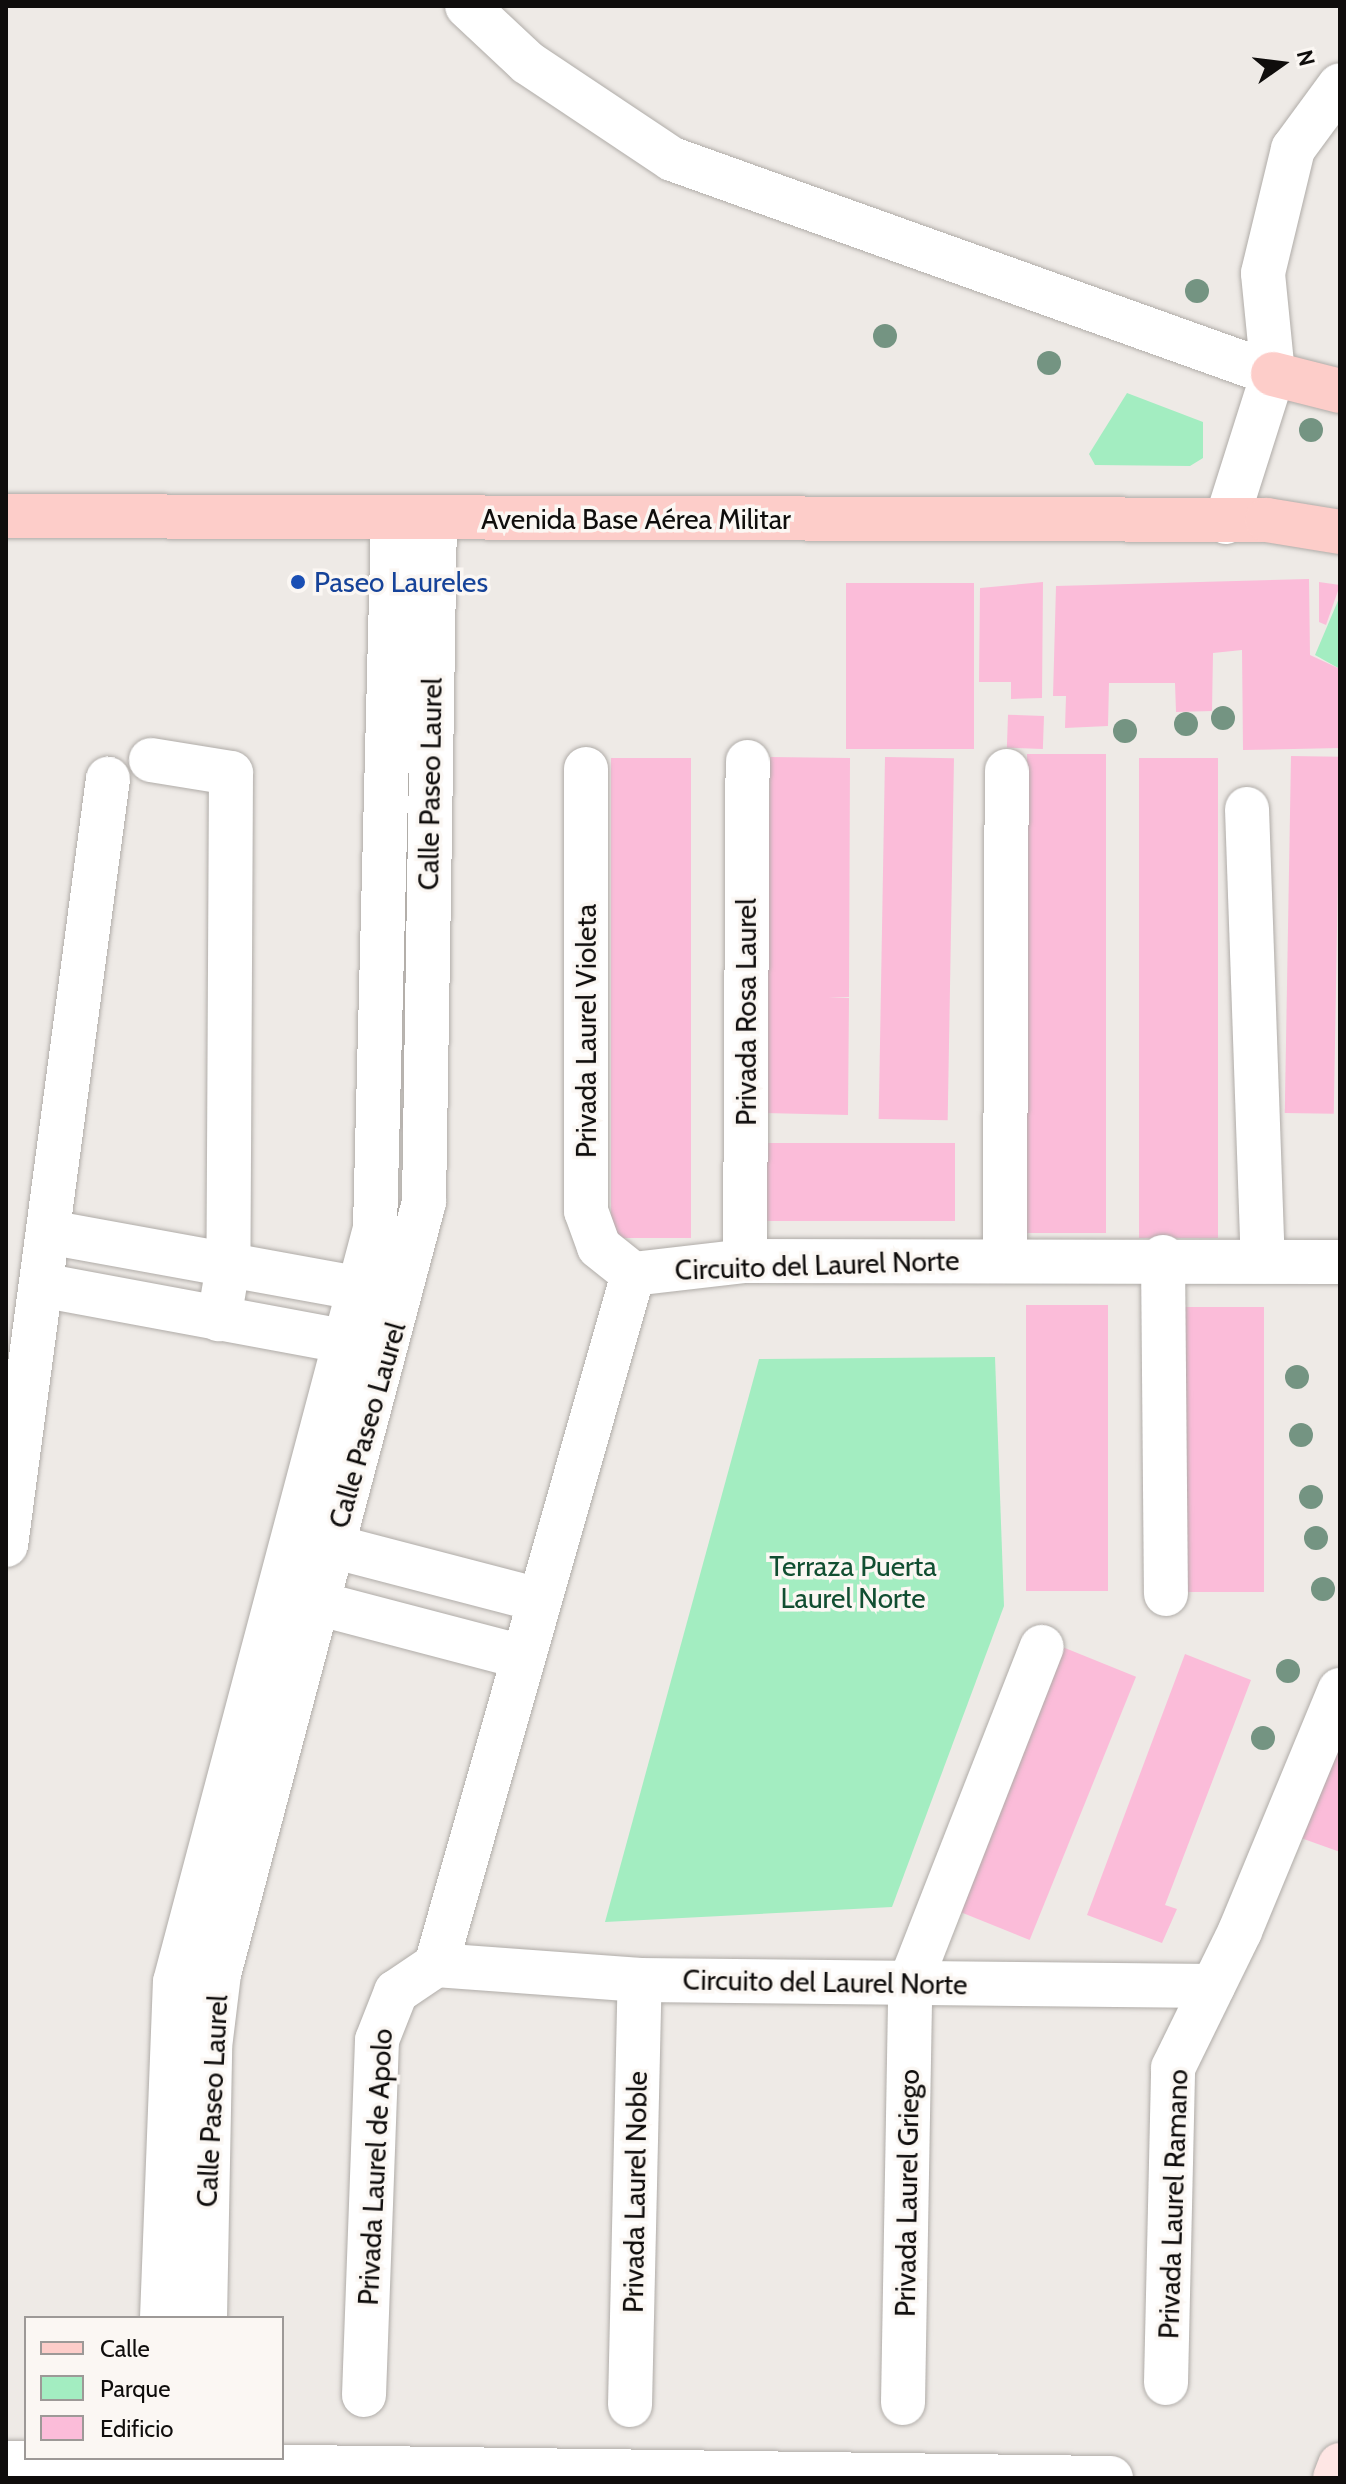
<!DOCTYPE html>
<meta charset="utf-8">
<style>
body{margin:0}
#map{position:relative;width:1346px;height:2484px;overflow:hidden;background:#eeeae6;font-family:Cabin,sans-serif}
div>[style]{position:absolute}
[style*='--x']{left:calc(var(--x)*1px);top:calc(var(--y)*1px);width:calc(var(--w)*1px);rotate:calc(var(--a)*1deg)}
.green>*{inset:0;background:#a3edc1}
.building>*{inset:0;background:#fbbcd9;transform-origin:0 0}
.roads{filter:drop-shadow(0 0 2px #b0aca8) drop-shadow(0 0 2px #b0aca8)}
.street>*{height:44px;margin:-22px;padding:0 22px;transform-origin:22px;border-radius:22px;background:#fff}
.secondary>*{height:44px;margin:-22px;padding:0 22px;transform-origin:22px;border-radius:22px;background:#fee6e4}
.primary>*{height:44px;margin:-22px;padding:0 22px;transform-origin:22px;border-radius:22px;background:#fdcdc9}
.trees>*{width:24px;height:24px;margin:-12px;border-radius:50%;background:#749482}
.dots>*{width:22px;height:22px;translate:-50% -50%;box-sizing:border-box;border:4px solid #fbf7f3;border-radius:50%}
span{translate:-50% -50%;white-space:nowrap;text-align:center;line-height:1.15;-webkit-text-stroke:7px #fbf7f3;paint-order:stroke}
.street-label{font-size:28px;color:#0f0d0c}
.transit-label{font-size:28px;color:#164399}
.left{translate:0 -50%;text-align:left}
.park-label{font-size:28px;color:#114e31}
.frame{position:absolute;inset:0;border:8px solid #0f0d0c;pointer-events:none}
.legend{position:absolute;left:24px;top:2316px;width:260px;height:144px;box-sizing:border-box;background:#fbf7f3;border:2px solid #9d9997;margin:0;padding:10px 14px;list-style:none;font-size:24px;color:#0f0d0c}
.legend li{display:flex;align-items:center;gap:16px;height:40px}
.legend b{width:40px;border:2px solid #9d9997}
.north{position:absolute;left:1242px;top:24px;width:80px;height:80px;-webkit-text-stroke:6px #fbf7f3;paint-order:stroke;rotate:76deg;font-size:22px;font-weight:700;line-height:32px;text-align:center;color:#0f0d0c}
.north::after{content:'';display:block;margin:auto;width:28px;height:36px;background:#0f0d0c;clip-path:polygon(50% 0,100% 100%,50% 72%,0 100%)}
</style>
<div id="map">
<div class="green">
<i style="clip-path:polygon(1127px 393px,1203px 422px,1203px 458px,1190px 466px,1095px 465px,1089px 454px)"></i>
<i style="clip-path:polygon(1340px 596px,1340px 669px,1315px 655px)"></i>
<i style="clip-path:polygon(995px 1357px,1004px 1606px,892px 1907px,605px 1922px,759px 1359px)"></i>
</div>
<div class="building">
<i style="clip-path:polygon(1309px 579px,1310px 655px,1340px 669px,1340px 748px,1243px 750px,1242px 650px,1213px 653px,1212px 711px,1176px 712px,1175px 683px,1109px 683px,1108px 726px,1065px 728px,1066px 696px,1053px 696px,1056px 586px)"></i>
<i style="clip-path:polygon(1043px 582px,1042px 698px,1011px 699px,1011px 682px,979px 682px,980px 588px)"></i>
<i style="clip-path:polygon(1319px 582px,1340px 585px,1326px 625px,1319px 622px)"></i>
<i style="left:846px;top:583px;width:128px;height:166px"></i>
<i style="left:1044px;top:716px;width:33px;height:36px;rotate:92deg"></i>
<i style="left:1027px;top:754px;width:79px;height:479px"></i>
<i style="left:1291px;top:756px;width:49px;height:357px;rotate:1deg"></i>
<i style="clip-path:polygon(770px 757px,850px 758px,849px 997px,828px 998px,849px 998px,848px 1115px,765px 1113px)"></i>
<i style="left:885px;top:757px;width:69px;height:362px;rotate:1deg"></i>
<i style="left:611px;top:758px;width:80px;height:480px"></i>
<i style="left:1139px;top:758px;width:79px;height:480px"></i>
<i style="left:751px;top:1143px;width:204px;height:78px"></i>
<i style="left:1108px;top:1305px;width:286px;height:82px;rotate:90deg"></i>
<i style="left:1264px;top:1307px;width:285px;height:83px;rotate:90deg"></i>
<i style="left:1060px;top:1646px;width:82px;height:284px;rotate:22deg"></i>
<i style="clip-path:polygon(1185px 1654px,1251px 1680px,1165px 1905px,1177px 1909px,1162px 1943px,1087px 1915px)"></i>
<i style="clip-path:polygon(1340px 1743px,1340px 1852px,1301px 1838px)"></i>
</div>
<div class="roads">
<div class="street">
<i style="--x:467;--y:6;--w:83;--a:43.1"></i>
<i style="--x:528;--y:63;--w:173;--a:33.7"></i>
<i style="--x:672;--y:159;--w:638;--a:19.68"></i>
<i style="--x:1226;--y:522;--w:155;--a:-72.4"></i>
<i style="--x:1273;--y:374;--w:101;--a:-95.7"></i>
<i style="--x:1263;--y:273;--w:128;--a:-76.4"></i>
<i style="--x:1293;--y:149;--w:79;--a:-53.7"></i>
<i style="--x:151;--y:760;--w:81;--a:9.2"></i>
<i style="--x:231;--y:773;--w:493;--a:90.3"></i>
<i style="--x:228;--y:1266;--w:54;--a:99.6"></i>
<i style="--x:586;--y:769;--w:442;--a:90"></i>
<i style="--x:586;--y:1211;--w:38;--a:70"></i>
<i style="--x:599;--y:1247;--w:43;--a:38.5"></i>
<i style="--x:1247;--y:809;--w:449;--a:88"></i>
<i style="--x:48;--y:1232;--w:346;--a:10.3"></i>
<i style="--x:1163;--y:1257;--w:337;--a:89.5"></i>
<i style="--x:1005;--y:1260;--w:489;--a:-89.8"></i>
<i style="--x:745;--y:1261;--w:499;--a:-89.7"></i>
<i style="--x:633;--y:1274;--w:113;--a:-6.6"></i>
<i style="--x:745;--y:1261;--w:595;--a:0.1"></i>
<i style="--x:41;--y:1285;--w:339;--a:10.5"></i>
<i style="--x:305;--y:1539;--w:238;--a:14.6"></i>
<i style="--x:6;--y:1545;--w:773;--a:-82.42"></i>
<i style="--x:290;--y:1596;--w:237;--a:14.7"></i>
<i style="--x:436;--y:1965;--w:205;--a:4.2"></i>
<i style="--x:640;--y:1980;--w:573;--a:0.6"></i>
<i style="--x:436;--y:1965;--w:719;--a:-74.09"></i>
<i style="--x:162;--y:2318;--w:336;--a:-87.8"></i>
<i style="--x:175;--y:1982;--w:780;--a:-75.14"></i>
<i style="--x:375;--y:1228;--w:710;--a:-88.55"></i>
<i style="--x:205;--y:2318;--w:271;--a:-88.9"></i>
<i style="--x:210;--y:2047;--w:74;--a:-83"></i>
<i style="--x:219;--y:1974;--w:799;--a:-75.13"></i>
<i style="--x:424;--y:1202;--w:684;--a:-89.08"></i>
<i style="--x:1166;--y:2383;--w:315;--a:-88.7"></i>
<i style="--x:1173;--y:2068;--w:153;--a:-63.9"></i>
<i style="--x:1240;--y:1931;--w:261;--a:-67.5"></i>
<i style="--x:364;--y:2395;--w:355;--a:-87.9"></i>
<i style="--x:377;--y:2040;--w:52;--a:-68.4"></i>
<i style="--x:396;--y:1992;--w:48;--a:-34"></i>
<i style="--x:903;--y:2403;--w:420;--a:-89"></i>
<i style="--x:910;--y:1983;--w:361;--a:-68.6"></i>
<i style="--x:630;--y:2405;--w:425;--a:-88.7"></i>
<i style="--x:6;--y:2463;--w:1105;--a:0.78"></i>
</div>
<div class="secondary">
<i style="--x:1335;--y:2478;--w:14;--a:-69"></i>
</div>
<div class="primary">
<i style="--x:1273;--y:374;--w:69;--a:14.2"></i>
<i style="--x:6;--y:516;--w:1261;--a:0.18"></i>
<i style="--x:1267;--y:520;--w:74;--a:9.3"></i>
</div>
</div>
<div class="trees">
<i style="left:1197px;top:291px"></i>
<i style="left:885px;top:336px"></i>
<i style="left:1049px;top:363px"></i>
<i style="left:1311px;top:430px"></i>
<i style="left:1223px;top:718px"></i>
<i style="left:1186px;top:724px"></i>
<i style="left:1125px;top:731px"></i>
<i style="left:1297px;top:1377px"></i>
<i style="left:1301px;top:1435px"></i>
<i style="left:1311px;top:1497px"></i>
<i style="left:1316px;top:1538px"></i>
<i style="left:1323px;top:1589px"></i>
<i style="left:1288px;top:1671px"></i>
<i style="left:1263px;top:1738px"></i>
</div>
<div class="dots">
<i style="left:298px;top:582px;background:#1a4fb4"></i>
</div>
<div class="street-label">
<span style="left:636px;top:519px">Avenida Base Aérea Militar</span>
<span style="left:430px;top:784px;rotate:-89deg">Calle Paseo Laurel</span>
<span style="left:746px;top:1012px;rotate:-90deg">Privada Rosa Laurel</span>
<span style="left:586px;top:1031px;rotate:-90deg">Privada Laurel Violeta</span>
<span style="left:817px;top:1265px;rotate:-2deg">Circuito del Laurel Norte</span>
<span style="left:367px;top:1425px;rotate:-74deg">Calle Paseo Laurel</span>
<span style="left:825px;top:1982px;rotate:1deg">Circuito del Laurel Norte</span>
<span style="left:212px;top:2101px;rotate:-87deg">Calle Paseo Laurel</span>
<span style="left:375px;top:2167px;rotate:-87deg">Privada Laurel de Apolo</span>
<span style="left:635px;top:2192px;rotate:-89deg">Privada Laurel Noble</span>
<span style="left:907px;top:2193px;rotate:-89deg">Privada Laurel Griego</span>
<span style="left:1173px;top:2204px;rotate:-88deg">Privada Laurel Ramano</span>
</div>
<div class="transit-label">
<span class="left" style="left:314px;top:582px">Paseo Laureles</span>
</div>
<div class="park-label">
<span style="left:853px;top:1582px">Terraza Puerta<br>Laurel Norte</span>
</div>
<div class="frame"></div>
<ul class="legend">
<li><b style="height:10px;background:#fdcdc9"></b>Calle</li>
<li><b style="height:22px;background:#a3edc1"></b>Parque</li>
<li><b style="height:22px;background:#fbbcd9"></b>Edificio</li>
</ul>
<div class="north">N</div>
</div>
